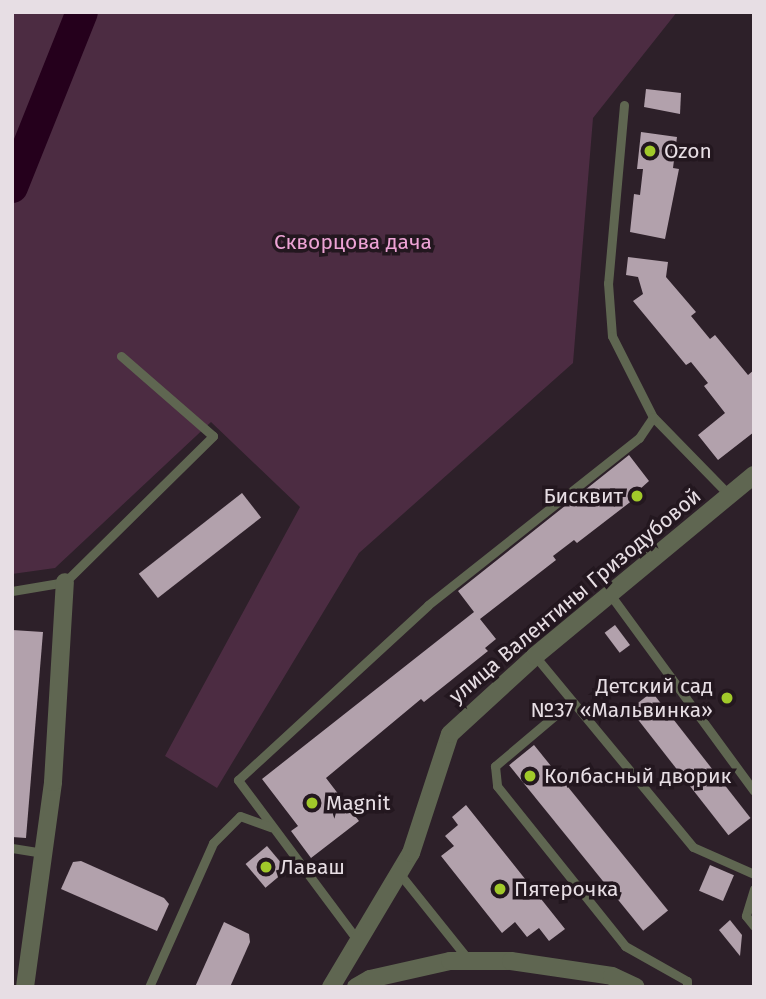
<!DOCTYPE html>
<meta charset="utf-8">
<style>
body{margin:0}
#map{position:relative;width:766px;height:999px;overflow:hidden;background:#2d2029;font-family:"Fira Sans",sans-serif}
div>[style]{position:absolute}
[style*='--x']{left:calc(var(--x)*1px);top:calc(var(--y)*1px);width:calc(var(--w)*1px);rotate:calc(var(--a)*1deg)}
.green>*{inset:0;background:#4c2c42}
.river>*{height:32px;margin:-16px;padding:0 16px;transform-origin:16px;border-radius:16px;background:#25001c}
.building>*{inset:0;background:#b2a1ac;transform-origin:0 0}
.lane>*{height:9px;margin:-4.5px;padding:0 4.5px;transform-origin:4.5px;border-radius:4.5px;background:#5f6651}
.street>*{height:18px;margin:-9px;padding:0 9px;transform-origin:9px;border-radius:9px;background:#5f6651}
.dots>*{width:19px;height:19px;translate:-50% -50%;box-sizing:border-box;border:4px solid #23171f;border-radius:50%}
span{translate:-50% -50%;white-space:nowrap;text-align:center;line-height:1.15;-webkit-text-stroke:7px #23171f;paint-order:stroke}
.poi-label{font-size:21px;color:#e7dee4}
.left{translate:0 -50%;text-align:left}
.right{translate:-100% -50%;text-align:right}
.park-label{font-size:21px;color:#eda3d5}
.street-label{font-size:21px;color:#e7dee4}
.frame{position:absolute;inset:0;border:14px solid #e7dee4;pointer-events:none}
</style>
<div id="map">
<div class="green">
<i style="clip-path:polygon(12px 12px,677px 12px,593px 118px,573px 363px,359px 553px,217px 788px,165px 756px,300px 507px,211px 422px,55px 568px,12px 574px)"></i>
</div>
<div class="river">
<i style="--x:12;--y:187;--w:188;--a:-68.2"></i>
</div>
<div class="building">
<i style="clip-path:polygon(646px 89px,681px 93px,680px 114px,644px 107px)"></i>
<i style="clip-path:polygon(641px 132px,677px 137px,673px 168px,679px 169px,665px 239px,630px 232px,634px 194px,640px 195px,643px 169px,637px 169px)"></i>
<i style="clip-path:polygon(628px 257px,668px 262px,666px 277px,696px 312px,691px 316px,710px 339px,715px 335px,748px 375px,754px 370px,754px 432px,718px 460px,698px 435px,725px 413px,704px 386px,708px 383px,691px 362px,686px 365px,633px 301px,643px 294px,638px 277px,626px 275px)"></i>
<i style="clip-path:polygon(629px 455px,649px 481px,639px 490px,642px 493px,577px 543px,574px 540px,553px 556px,556px 560px,480px 619px,496px 639px,485px 648px,488px 651px,424px 702px,421px 699px,326px 778px,359px 821px,311px 858px,291px 831px,298px 826px,262px 779px,474px 612px,458px 591px)"></i>
<i style="left:242px;top:493px;width:31px;height:131px;rotate:52deg"></i>
<i style="left:615px;top:625px;width:25px;height:13px;rotate:53deg"></i>
<i style="clip-path:polygon(12px 630px,43px 632px,26px 838px,12px 837px)"></i>
<i style="left:652px;top:692px;width:160px;height:28px;rotate:52deg"></i>
<i style="left:534px;top:745px;width:213px;height:32px;rotate:51deg"></i>
<i style="clip-path:polygon(466px 805px,565px 929px,549px 941px,539px 928px,527px 937px,515px 922px,502px 933px,441px 856px,454px 846px,445px 836px,458px 825px,452px 817px)"></i>
<i style="left:267px;top:846px;width:31px;height:28px;rotate:50deg"></i>
<i style="clip-path:polygon(81px 861px,164px 898px,169px 904px,157px 931px,61px 889px,73px 862px)"></i>
<i style="left:710px;top:865px;width:26px;height:28px;rotate:23deg"></i>
<i style="clip-path:polygon(730px 920px,742px 935px,740px 956px,719px 930px)"></i>
<i style="clip-path:polygon(224px 922px,249px 934px,250px 942px,230px 987px,195px 987px)"></i>
</div>
<div class="lane">
<i style="--x:624;--y:105;--w:179;--a:95.1"></i>
<i style="--x:608;--y:283;--w:53;--a:85.7"></i>
<i style="--x:612;--y:336;--w:91;--a:63.2"></i>
<i style="--x:653;--y:417;--w:109;--a:45.7"></i>
<i style="--x:12;--y:591;--w:54;--a:-9.6"></i>
<i style="--x:65;--y:582;--w:208;--a:-44.6"></i>
<i style="--x:213;--y:436;--w:122;--a:-139"></i>
<i style="--x:609;--y:593;--w:245;--a:53.8"></i>
<i style="--x:535;--y:656;--w:248;--a:50.4"></i>
<i style="--x:693;--y:847;--w:67;--a:23.9"></i>
<i style="--x:572;--y:701;--w:101;--a:139.8"></i>
<i style="--x:495;--y:766;--w:20;--a:84"></i>
<i style="--x:497;--y:786;--w:205;--a:51.3"></i>
<i style="--x:625;--y:946;--w:71;--a:29.4"></i>
<i style="--x:687;--y:981;--w:6;--a:90"></i>
<i style="--x:12;--y:848;--w:30;--a:9"></i>
<i style="--x:399;--y:873;--w:110;--a:51.3"></i>
<i style="--x:754;--y:889;--w:28;--a:107"></i>
<i style="--x:746;--y:916;--w:13;--a:51"></i>
<i style="--x:358;--y:941;--w:201;--a:-126.7"></i>
<i style="--x:238;--y:780;--w:258;--a:-42.6"></i>
<i style="--x:428;--y:605;--w:269;--a:-38.4"></i>
<i style="--x:639;--y:438;--w:25;--a:-56"></i>
<i style="--x:149;--y:987;--w:158;--a:-66"></i>
<i style="--x:213;--y:843;--w:38;--a:-45"></i>
<i style="--x:240;--y:816;--w:33;--a:20"></i>
</div>
<div class="street">
<i style="--x:25;--y:987;--w:207;--a:-82.2"></i>
<i style="--x:53;--y:782;--w:200;--a:-86.6"></i>
<i style="--x:331;--y:987;--w:156;--a:-59.2"></i>
<i style="--x:411;--y:853;--w:125;--a:-71.9"></i>
<i style="--x:450;--y:734;--w:115;--a:-42.5"></i>
<i style="--x:535;--y:656;--w:284;--a:-39.6"></i>
<i style="--x:356;--y:987;--w:16;--a:-30"></i>
<i style="--x:370;--y:979;--w:82;--a:-12.7"></i>
<i style="--x:450;--y:961;--w:61;--a:0"></i>
<i style="--x:511;--y:961;--w:102;--a:8.4"></i>
<i style="--x:612;--y:976;--w:26;--a:25"></i>
</div>
<div class="dots">
<i style="left:650px;top:151px;background:#a1c92a"></i>
<i style="left:637px;top:496px;background:#a1c92a"></i>
<i style="left:727px;top:698px;background:#a1c92a"></i>
<i style="left:530px;top:776px;background:#a1c92a"></i>
<i style="left:312px;top:803px;background:#a1c92a"></i>
<i style="left:266px;top:867px;background:#a1c92a"></i>
<i style="left:500px;top:889px;background:#a1c92a"></i>
</div>
<div class="poi-label">
<span class="left" style="left:664px;top:151px">Ozon</span>
<span class="right" style="left:623px;top:496px">Бисквит</span>
<span class="right" style="left:713px;top:698px">Детский сад<br>№37 «Мальвинка»</span>
<span class="left" style="left:544px;top:776px">Колбасный дворик</span>
<span class="left" style="left:326px;top:803px">Magnit</span>
<span class="left" style="left:280px;top:867px">Лаваш</span>
<span class="left" style="left:514px;top:889px">Пятерочка</span>
</div>
<div class="park-label">
<span style="left:353px;top:242px">Скворцова дача</span>
</div>
<div class="street-label">
<span style="left:575px;top:596px;rotate:-40deg">улица Валентины Гризодубовой</span>
</div>
<div class="frame"></div>
</div>
